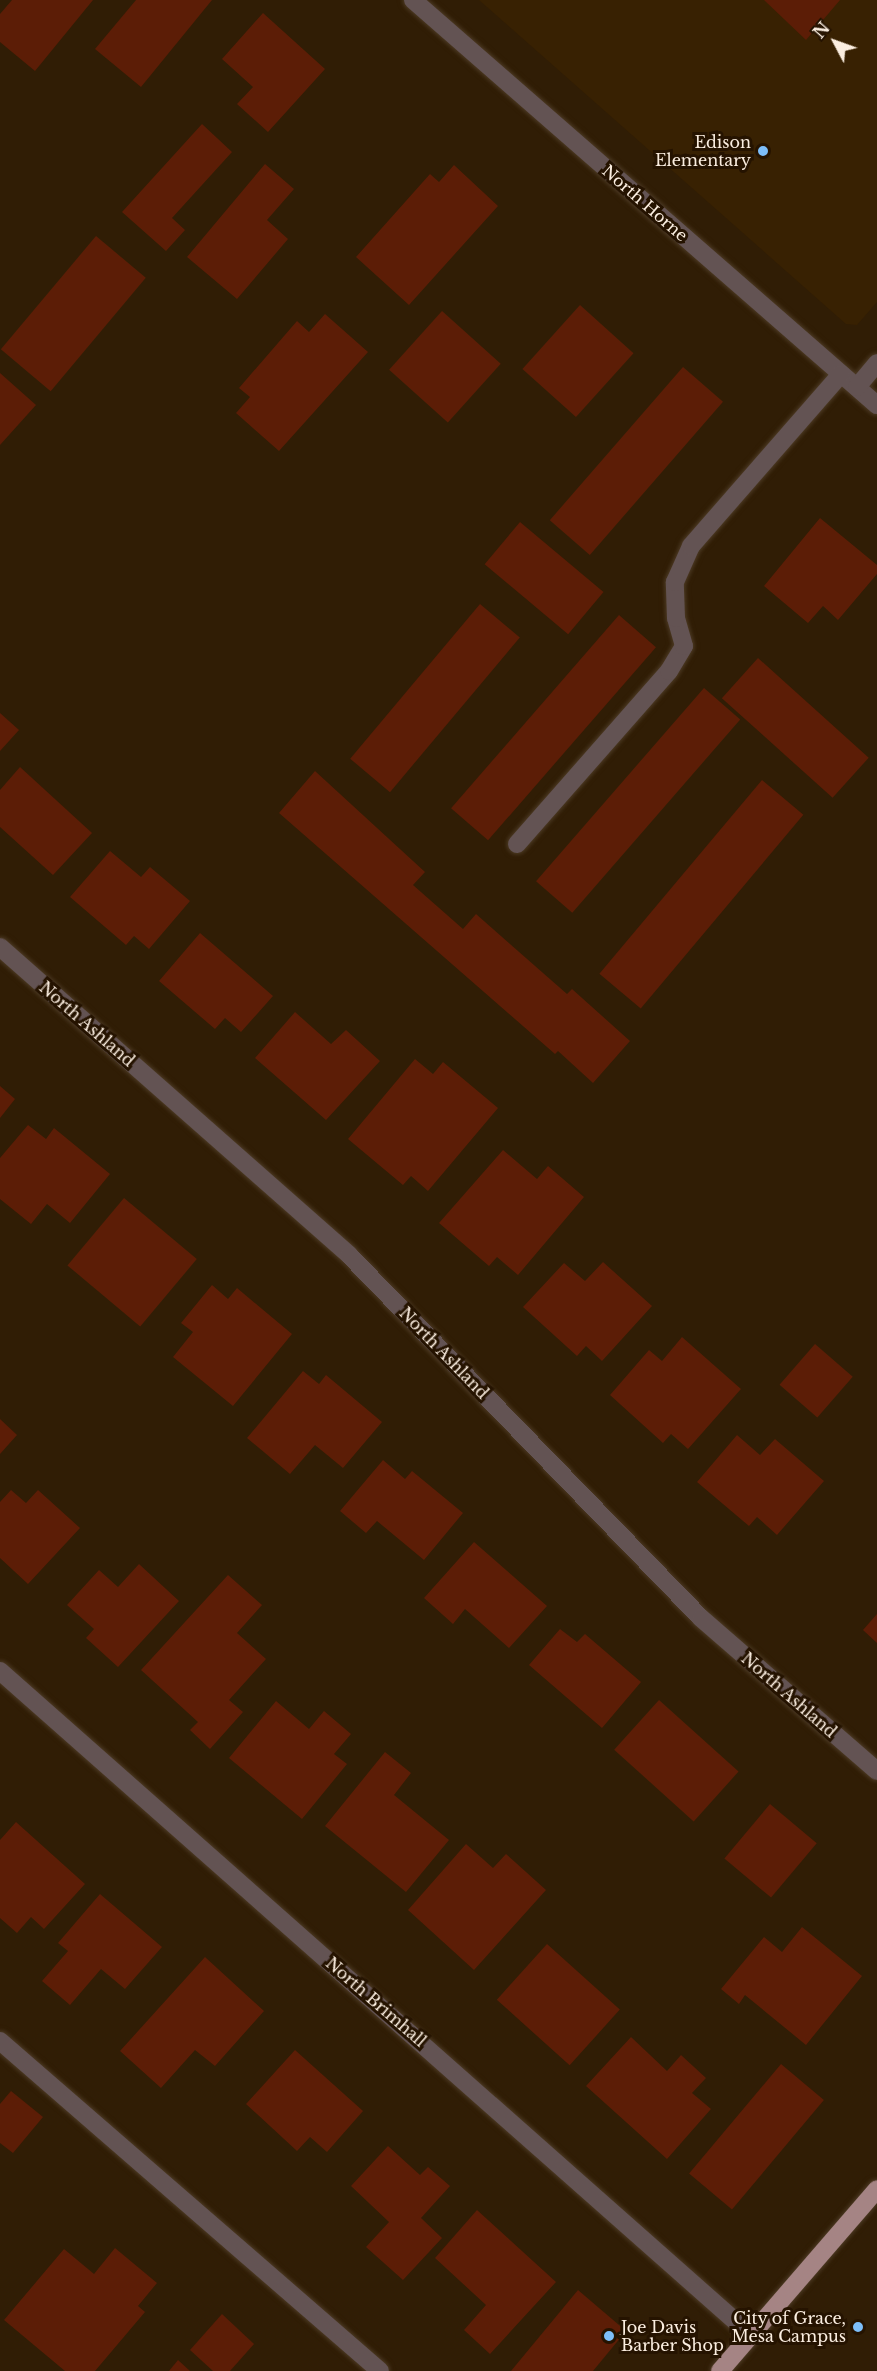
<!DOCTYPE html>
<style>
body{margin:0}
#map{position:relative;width:877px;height:2371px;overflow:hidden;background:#301d05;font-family:"Libre Baskerville",serif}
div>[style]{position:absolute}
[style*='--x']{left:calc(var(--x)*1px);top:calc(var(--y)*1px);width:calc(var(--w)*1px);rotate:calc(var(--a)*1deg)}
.built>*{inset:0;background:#382102}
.building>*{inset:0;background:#5c1d06;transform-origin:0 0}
.roads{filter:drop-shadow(0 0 2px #4c3a24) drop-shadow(0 0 2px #4c3a24)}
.minor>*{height:18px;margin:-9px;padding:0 9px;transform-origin:9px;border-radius:9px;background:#635353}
.major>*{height:18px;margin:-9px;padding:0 9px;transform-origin:9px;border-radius:9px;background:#a58484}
.dots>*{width:16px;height:16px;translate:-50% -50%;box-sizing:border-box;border:3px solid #251300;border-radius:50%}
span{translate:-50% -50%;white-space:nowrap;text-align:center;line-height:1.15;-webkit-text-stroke:6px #251300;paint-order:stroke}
.poi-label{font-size:16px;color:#fbeee0}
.right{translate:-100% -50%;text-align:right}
.left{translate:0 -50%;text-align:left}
.street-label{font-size:16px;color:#fbeee0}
.north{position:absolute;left:805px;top:12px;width:60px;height:60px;-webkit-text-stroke:4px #251300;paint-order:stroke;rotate:311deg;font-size:16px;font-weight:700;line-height:24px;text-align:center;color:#fbeee0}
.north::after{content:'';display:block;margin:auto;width:21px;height:27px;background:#fbeee0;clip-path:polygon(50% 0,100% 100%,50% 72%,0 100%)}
</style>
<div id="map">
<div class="built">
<i style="clip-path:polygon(479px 0,877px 0,877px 302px,857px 325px,846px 324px)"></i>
</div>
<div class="building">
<i style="clip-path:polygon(12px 0,93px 0,35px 71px,0 42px,0 14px)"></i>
<i style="clip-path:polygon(136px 0,212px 0,141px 87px,95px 49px)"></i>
<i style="clip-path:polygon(764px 0,840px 0,806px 40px)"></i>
<i style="clip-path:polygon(263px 13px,325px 69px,268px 132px,237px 104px,253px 87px,222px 59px)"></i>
<i style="clip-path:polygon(202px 124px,232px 152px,172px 218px,185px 230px,166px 251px,122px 212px)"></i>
<i style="clip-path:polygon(265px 164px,294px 189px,267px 220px,288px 239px,237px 299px,187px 257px)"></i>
<i style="clip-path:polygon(454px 165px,498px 206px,409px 305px,356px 257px,430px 174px,439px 182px)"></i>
<i style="left:96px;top:236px;width:65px;height:148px;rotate:40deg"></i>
<i style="left:580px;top:305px;width:72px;height:86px;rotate:42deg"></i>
<i style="left:442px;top:311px;width:79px;height:79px;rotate:42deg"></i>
<i style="clip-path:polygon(325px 314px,368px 352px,279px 451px,236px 413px,250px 397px,239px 388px,297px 321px,309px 332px)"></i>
<i style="left:683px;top:367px;width:53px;height:203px;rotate:41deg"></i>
<i style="clip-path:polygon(0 373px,36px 405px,0 445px)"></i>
<i style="clip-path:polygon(820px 518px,877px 565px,877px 574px,838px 620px,823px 606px,808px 623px,764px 586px)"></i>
<i style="left:520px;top:522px;width:109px;height:55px;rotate:40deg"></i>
<i style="left:480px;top:604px;width:52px;height:202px;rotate:40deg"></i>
<i style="left:619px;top:615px;width:49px;height:256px;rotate:41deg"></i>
<i style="left:758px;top:658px;width:149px;height:54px;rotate:42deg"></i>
<i style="left:704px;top:688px;width:48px;height:256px;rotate:41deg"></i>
<i style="clip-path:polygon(0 713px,19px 730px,0 751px)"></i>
<i style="clip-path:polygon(20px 767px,92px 833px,53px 875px,0 827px,0 790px)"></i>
<i style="clip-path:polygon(315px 771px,425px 872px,413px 885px,463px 929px,476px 914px,567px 994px,572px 989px,630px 1041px,593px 1083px,558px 1051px,555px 1054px,279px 813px)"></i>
<i style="left:762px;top:780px;width:54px;height:253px;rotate:40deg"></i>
<i style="clip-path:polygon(110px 851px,141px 877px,150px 867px,190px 901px,149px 949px,134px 936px,126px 945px,70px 897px)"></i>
<i style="clip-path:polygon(200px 933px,273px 996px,241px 1032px,225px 1018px,215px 1029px,159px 981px)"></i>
<i style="clip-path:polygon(295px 1012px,331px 1044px,346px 1030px,380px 1061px,326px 1120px,255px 1058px)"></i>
<i style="clip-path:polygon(415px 1059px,433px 1074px,443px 1062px,498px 1108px,428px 1191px,411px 1176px,403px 1185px,348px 1139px)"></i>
<i style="clip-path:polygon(0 1086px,15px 1099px,0 1118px)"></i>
<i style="clip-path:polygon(28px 1125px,46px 1139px,54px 1128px,110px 1174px,70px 1223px,47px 1204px,31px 1224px,0 1199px,0 1158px)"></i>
<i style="clip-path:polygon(503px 1150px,537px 1179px,548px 1166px,584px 1197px,518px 1275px,497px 1257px,489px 1266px,439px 1223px)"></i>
<i style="left:124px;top:1198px;width:95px;height:88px;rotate:40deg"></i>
<i style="clip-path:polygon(603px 1262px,652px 1306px,602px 1361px,586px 1346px,577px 1356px,523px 1307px,564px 1263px,585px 1281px)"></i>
<i style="clip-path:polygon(212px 1285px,228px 1299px,237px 1288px,292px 1334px,233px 1406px,173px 1357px,193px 1332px,181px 1323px)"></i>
<i style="clip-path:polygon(682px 1337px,741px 1389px,688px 1449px,671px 1434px,663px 1443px,610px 1395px,649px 1350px,662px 1361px)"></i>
<i style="left:815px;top:1344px;width:50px;height:54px;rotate:41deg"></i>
<i style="clip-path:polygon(303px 1371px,319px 1384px,326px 1375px,382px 1422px,343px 1468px,315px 1445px,290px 1474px,247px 1438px)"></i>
<i style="clip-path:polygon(0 1419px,17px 1435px,0 1454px)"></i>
<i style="clip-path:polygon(737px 1435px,760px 1455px,775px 1439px,824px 1481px,777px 1535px,757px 1517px,749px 1526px,697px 1482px)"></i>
<i style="clip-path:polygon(383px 1460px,405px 1479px,412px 1471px,463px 1513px,424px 1560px,377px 1521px,366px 1533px,340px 1511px)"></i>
<i style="clip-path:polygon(11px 1490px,26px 1503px,38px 1490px,80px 1528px,28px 1584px,0 1558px,0 1502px)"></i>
<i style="clip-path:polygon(474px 1542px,547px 1606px,509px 1648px,465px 1609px,453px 1624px,424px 1598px)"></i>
<i style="clip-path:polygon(139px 1564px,179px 1601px,118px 1667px,86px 1638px,94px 1629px,67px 1605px,99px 1570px,118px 1587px)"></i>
<i style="clip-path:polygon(228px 1575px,262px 1605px,237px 1633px,266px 1659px,229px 1700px,243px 1712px,210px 1749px,190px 1730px,198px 1722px,141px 1670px)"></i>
<i style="clip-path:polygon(877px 1614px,877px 1643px,863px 1630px)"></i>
<i style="clip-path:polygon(560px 1629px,577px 1642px,585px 1634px,641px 1682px,602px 1728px,529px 1665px)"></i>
<i style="left:659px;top:1700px;width:107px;height:67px;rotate:42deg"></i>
<i style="clip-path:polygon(276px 1701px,309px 1729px,324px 1711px,351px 1734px,334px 1754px,347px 1764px,302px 1819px,229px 1758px)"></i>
<i style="clip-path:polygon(385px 1752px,411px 1773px,394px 1795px,449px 1840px,406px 1892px,325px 1826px)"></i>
<i style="left:770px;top:1804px;width:61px;height:71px;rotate:40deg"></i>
<i style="clip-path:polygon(16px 1822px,85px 1884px,44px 1929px,31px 1917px,17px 1933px,0 1918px,0 1840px)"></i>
<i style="clip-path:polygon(466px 1844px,493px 1868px,506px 1854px,546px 1890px,474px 1970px,408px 1910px)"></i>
<i style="clip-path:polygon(100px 1894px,162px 1947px,125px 1989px,101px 1969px,70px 2005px,42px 1981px,68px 1951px,58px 1943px)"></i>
<i style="clip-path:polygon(802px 1927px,862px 1976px,806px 2045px,745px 1995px,739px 2004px,721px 1989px,764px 1937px,782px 1952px)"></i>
<i style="left:547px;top:1944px;width:98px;height:75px;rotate:42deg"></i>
<i style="clip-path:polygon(205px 1957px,264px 2011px,215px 2066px,195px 2050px,161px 2088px,120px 2051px)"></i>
<i style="clip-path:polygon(631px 2037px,667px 2071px,681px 2055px,706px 2078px,692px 2093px,711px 2109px,667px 2159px,586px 2086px)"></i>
<i style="clip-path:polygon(295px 2050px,363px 2111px,327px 2152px,310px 2137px,297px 2151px,246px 2104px)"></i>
<i style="left:781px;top:2064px;width:56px;height:143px;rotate:40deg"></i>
<i style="clip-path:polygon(11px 2091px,43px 2117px,13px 2153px,0 2143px,0 2104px)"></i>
<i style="clip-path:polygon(388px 2146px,420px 2175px,428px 2167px,450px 2186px,421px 2218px,442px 2238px,403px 2280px,366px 2247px,389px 2222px,351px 2186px)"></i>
<i style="clip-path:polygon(477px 2210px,556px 2282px,490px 2354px,464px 2330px,486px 2305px,435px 2258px)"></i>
<i style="clip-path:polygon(115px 2248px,157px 2283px,138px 2306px,145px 2312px,95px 2371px,65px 2371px,4px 2320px,64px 2249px,94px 2274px)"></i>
<i style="clip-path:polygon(578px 2290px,626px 2331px,593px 2371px,511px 2371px)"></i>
<i style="clip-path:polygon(222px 2314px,254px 2344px,230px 2371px,213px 2371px,190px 2350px)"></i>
<i style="clip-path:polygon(178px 2360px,190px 2371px,169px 2371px)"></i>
</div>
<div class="roads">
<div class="minor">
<i style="--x:413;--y:0;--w:616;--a:41.12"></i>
<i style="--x:857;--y:387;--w:31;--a:-50"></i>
<i style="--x:517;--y:844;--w:230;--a:-48.7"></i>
<i style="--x:669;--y:671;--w:29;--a:-59"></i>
<i style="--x:684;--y:646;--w:29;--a:-106"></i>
<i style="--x:676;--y:618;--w:36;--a:-92"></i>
<i style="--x:675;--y:582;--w:39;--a:-66"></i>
<i style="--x:691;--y:546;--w:228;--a:-48.9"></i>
<i style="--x:0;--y:947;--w:465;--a:41.4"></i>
<i style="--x:349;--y:1255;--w:506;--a:45.88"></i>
<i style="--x:701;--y:1618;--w:233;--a:41"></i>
<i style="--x:0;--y:1671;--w:1002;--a:41.48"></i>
<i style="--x:0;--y:2041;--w:503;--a:40.97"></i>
</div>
<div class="major">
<i style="--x:720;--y:2371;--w:240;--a:-49.2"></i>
</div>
</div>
<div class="dots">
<i style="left:763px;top:151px;background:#7dbef9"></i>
<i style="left:858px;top:2327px;background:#7dbef9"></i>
<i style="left:609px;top:2336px;background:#7dbef9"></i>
</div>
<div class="poi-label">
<span class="right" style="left:751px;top:151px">Edison<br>Elementary</span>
<span class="right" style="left:846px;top:2327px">City of Grace,<br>Mesa Campus</span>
<span class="left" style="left:621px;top:2336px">Joe Davis<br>Barber Shop</span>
</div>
<div class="street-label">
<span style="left:645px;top:203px;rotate:41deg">North Horne</span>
<span style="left:87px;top:1024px;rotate:41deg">North Ashland</span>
<span style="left:444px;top:1353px;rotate:46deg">North Ashland</span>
<span style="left:789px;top:1695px;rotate:41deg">North Ashland</span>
<span style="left:376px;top:2002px;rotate:41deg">North Brimhall</span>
</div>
<div class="north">N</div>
</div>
